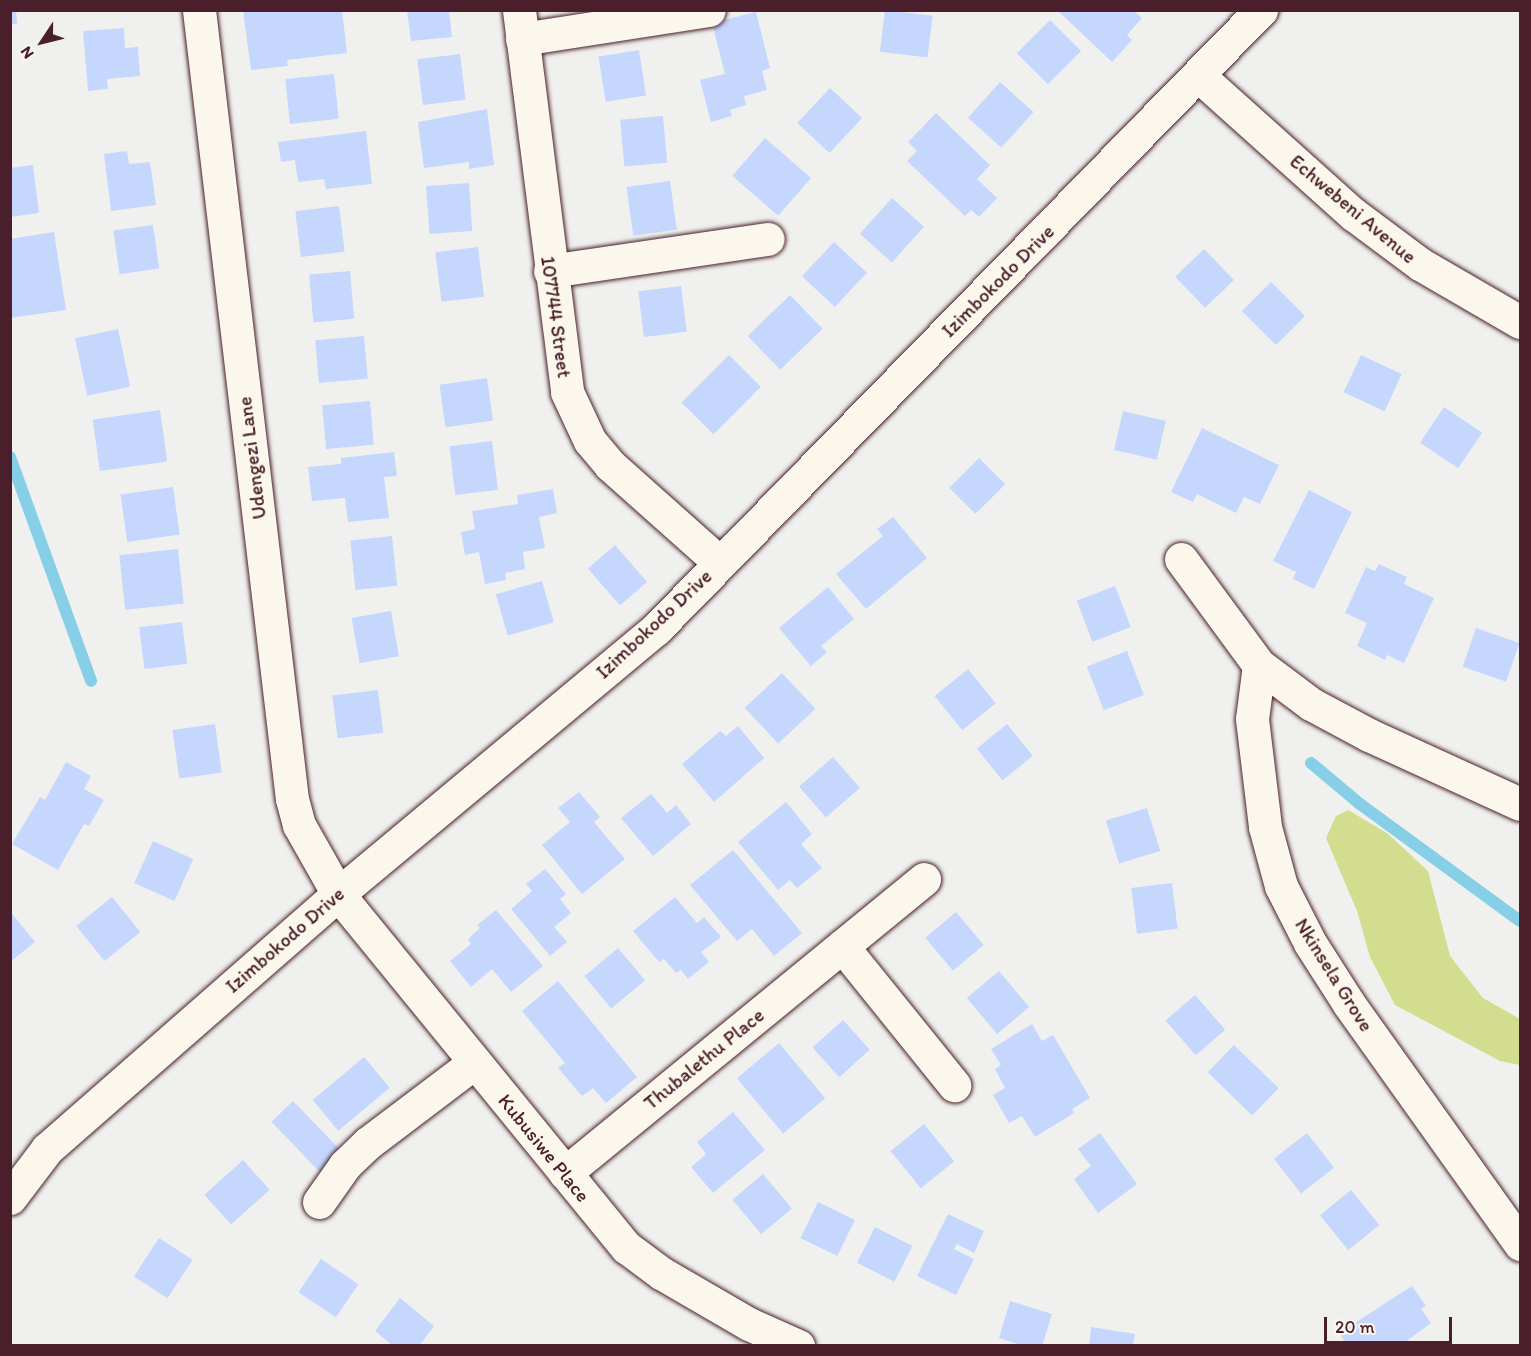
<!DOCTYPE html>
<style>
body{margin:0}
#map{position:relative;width:1531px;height:1356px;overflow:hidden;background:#f0f1ef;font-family:Itim,sans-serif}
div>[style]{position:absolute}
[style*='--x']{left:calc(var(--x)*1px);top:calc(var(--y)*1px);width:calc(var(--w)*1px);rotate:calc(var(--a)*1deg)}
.green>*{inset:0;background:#d2dd90}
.stream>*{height:12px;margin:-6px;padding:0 6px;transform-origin:6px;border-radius:6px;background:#86cfe7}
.building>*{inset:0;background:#c6d7fd;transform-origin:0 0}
.roads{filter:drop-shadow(0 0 2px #4a1f2b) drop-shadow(0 0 2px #4a1f2b)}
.minor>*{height:33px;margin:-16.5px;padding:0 16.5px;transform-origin:16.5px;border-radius:16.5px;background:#fbf7ec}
span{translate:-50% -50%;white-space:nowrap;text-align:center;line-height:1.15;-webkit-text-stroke:6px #fbf7ec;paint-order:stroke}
.street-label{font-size:20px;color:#4a1f2b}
.frame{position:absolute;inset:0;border:12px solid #4a1f2b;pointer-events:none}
.north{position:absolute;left:12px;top:12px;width:60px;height:60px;-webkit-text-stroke:4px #fbf7ec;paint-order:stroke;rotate:235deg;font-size:16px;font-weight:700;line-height:24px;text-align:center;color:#4a1f2b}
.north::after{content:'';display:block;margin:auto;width:21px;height:27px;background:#4a1f2b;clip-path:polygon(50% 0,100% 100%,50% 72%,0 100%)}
.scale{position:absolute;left:1324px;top:1317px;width:128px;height:27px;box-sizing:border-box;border:3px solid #4a1f2b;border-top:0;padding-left:8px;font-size:18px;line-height:21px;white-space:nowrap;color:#4a1f2b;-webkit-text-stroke:4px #fbf7ec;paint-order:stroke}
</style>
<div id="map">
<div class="green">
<i style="clip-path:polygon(1348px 810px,1387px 833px,1428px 871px,1450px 956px,1483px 998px,1520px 1019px,1520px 1065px,1500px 1061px,1395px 1005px,1370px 957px,1357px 911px,1326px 838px,1336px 816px)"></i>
</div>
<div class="stream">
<i style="--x:10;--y:457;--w:238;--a:70.1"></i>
<i style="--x:1311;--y:763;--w:64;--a:39.9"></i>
<i style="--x:1360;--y:804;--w:198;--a:36.2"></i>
</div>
<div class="building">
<i style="clip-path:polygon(10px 10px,16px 10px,17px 24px,10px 24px)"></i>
<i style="clip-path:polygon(243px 10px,342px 10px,347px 53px,287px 60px,288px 66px,251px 70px)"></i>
<i style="clip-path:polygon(407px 10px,449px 10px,452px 37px,411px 41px)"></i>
<i style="left:885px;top:10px;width:48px;height:42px;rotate:7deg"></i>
<i style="clip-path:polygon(1057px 10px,1133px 10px,1142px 18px,1127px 35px,1132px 40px,1112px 62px)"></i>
<i style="clip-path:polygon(756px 12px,770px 68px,762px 71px,767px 90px,744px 96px,746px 105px,730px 110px,732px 116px,711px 122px,700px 80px,725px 74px,712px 23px)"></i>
<i style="left:1050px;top:20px;width:44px;height:47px;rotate:45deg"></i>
<i style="clip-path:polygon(124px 28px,125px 48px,138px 47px,140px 76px,107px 79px,108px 89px,88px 91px,83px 31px)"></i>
<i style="left:639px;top:50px;width:46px;height:41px;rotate:81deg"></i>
<i style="left:460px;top:54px;width:46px;height:43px;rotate:83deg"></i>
<i style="left:334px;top:74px;width:45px;height:49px;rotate:84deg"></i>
<i style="left:1000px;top:82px;width:45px;height:48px;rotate:42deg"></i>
<i style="left:830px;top:88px;width:44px;height:48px;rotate:43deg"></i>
<i style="clip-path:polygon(487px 109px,494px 165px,469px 169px,469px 162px,424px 168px,418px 122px)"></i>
<i style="clip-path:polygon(936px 113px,990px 165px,977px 179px,997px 198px,979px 217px,971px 210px,965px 216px,907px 161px,917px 151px,908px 142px)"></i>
<i style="left:663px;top:116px;width:47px;height:43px;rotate:85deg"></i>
<i style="clip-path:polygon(366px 131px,372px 184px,326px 189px,324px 179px,298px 182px,295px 160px,281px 162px,278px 142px)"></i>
<i style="left:765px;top:138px;width:61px;height:50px;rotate:41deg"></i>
<i style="clip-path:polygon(127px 151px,129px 164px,150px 162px,156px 205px,111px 211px,104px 154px)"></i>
<i style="clip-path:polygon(33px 165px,39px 213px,10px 217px,10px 168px)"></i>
<i style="left:670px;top:181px;width:49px;height:44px;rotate:82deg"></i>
<i style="left:469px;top:183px;width:48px;height:43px;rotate:86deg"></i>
<i style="left:892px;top:198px;width:43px;height:48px;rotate:42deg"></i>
<i style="left:339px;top:206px;width:46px;height:44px;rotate:83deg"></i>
<i style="left:153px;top:225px;width:44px;height:40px;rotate:82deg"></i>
<i style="clip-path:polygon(54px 232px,66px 310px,10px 318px,10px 239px)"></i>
<i style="left:834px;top:242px;width:45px;height:47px;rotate:43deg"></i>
<i style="left:478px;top:247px;width:50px;height:43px;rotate:83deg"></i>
<i style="left:1204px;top:249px;width:43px;height:40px;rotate:46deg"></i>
<i style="left:350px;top:271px;width:48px;height:41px;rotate:85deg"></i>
<i style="left:1271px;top:282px;width:48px;height:41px;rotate:45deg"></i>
<i style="left:681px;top:286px;width:46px;height:43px;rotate:83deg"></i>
<i style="left:790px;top:295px;width:47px;height:59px;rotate:46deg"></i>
<i style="left:118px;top:329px;width:59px;height:44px;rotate:78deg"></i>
<i style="left:364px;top:336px;width:43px;height:49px;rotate:85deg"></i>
<i style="left:729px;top:355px;width:45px;height:67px;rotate:45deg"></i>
<i style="left:1361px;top:355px;width:45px;height:41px;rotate:25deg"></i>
<i style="left:487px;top:378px;width:43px;height:48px;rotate:82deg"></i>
<i style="left:370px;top:401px;width:44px;height:48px;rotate:85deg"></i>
<i style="left:1444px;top:407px;width:46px;height:43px;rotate:34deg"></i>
<i style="left:160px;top:410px;width:52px;height:68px;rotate:82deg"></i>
<i style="left:1123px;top:411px;width:44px;height:40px;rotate:13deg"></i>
<i style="clip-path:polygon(1202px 428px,1279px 465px,1260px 504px,1244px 497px,1236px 513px,1197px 494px,1193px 502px,1171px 492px)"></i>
<i style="left:492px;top:441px;width:49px;height:43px;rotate:83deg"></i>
<i style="clip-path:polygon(394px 452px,397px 476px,384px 477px,389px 518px,348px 522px,345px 498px,312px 501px,308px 467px,341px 464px,341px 458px)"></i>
<i style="left:979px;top:458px;width:37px;height:42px;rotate:45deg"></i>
<i style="left:173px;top:487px;width:48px;height:53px;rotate:82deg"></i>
<i style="clip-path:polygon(553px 489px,557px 513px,539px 517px,545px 548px,523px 552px,525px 569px,505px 573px,506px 580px,485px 584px,479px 552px,465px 555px,461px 532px,475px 529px,472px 511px,518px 504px,517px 495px)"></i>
<i style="clip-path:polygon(1309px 490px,1352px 512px,1314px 589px,1293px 579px,1296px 572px,1273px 561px)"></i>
<i style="clip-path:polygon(893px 517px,927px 558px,866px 609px,836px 574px,883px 536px,877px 529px)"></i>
<i style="left:392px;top:536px;width:50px;height:42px;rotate:84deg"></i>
<i style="left:615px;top:545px;width:49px;height:36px;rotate:49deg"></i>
<i style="left:178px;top:549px;width:55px;height:59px;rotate:84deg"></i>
<i style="clip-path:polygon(1379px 564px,1407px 577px,1404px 584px,1434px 598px,1404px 663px,1387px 655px,1385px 660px,1357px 646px,1367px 623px,1345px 613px,1366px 567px,1375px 571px)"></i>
<i style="left:542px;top:581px;width:43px;height:48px;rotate:74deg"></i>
<i style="left:1115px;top:586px;width:44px;height:41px;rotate:69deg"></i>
<i style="clip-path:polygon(828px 587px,854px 619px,821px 646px,827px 652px,811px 666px,779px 628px)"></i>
<i style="left:391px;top:611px;width:46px;height:40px;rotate:80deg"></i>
<i style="left:182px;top:622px;width:42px;height:43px;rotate:83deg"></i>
<i style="left:1476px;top:628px;width:46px;height:41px;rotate:19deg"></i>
<i style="left:1127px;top:651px;width:47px;height:43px;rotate:69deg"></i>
<i style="left:968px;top:669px;width:44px;height:43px;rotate:51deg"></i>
<i style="left:782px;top:673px;width:49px;height:51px;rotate:47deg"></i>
<i style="left:378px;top:690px;width:43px;height:46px;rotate:83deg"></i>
<i style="left:215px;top:724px;width:49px;height:43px;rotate:82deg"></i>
<i style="left:1007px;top:724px;width:41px;height:39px;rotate:51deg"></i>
<i style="clip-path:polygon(738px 726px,764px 758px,714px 802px,682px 764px,720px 731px,726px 736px)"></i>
<i style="left:833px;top:757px;width:41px;height:45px;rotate:49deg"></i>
<i style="clip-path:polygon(66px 762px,91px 776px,84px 789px,104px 800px,89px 826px,84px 824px,58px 870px,12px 844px,40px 797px,45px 800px)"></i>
<i style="clip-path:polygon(579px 792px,600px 817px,594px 822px,625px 859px,582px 894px,542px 845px,570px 822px,558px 808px)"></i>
<i style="clip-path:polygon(651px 794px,667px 813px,676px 805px,691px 824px,653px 856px,621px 818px)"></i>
<i style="clip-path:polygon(786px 802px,812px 834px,801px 844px,822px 868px,797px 888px,790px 880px,778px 890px,738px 842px)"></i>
<i style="left:1147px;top:808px;width:45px;height:43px;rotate:73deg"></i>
<i style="left:153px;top:841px;width:44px;height:46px;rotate:24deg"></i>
<i style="clip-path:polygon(733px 850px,802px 933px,774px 956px,752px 929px,737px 941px,690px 885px)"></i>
<i style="clip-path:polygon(545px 869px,566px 894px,560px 899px,571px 913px,554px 927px,567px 942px,550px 956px,511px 909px,532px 891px,526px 884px)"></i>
<i style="left:1172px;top:883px;width:46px;height:41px;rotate:83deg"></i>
<i style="left:112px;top:897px;width:45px;height:46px;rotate:51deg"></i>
<i style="clip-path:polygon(675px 897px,697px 923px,704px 917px,721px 937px,701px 952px,709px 962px,688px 979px,681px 970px,676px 973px,664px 959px,659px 962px,633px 931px)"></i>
<i style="clip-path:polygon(496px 910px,543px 966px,511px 992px,492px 969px,471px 987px,450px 961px,471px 944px,468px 939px,480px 928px,477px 925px)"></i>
<i style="clip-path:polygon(10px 911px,35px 942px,10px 962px)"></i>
<i style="left:956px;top:912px;width:43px;height:40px;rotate:50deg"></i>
<i style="left:618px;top:948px;width:42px;height:44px;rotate:50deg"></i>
<i style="left:999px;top:971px;width:47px;height:42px;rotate:50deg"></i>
<i style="clip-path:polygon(558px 981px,637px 1077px,606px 1103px,593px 1088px,582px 1096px,558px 1068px,565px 1063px,522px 1011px)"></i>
<i style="left:1195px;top:995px;width:46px;height:39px;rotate:49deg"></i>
<i style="left:843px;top:1020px;width:40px;height:41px;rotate:48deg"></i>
<i style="clip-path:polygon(1032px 1024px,1042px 1041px,1053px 1035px,1090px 1098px,1072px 1109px,1074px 1113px,1035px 1137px,1022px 1116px,1009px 1123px,993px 1095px,1005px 1088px,995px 1069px,1001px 1065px,991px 1049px)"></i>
<i style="left:779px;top:1043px;width:72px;height:55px;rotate:50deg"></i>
<i style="left:1234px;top:1045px;width:62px;height:38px;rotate:44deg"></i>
<i style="left:364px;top:1057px;width:40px;height:67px;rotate:50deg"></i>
<i style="left:293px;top:1101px;width:71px;height:30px;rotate:46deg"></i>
<i style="clip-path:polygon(733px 1112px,765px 1150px,713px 1193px,691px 1167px,706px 1154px,697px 1142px)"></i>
<i style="left:924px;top:1124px;width:48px;height:43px;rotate:51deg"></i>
<i style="clip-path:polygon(1100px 1133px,1137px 1184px,1098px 1213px,1074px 1179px,1091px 1166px,1078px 1149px)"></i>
<i style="left:1307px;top:1133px;width:44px;height:42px;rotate:52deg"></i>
<i style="left:243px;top:1160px;width:40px;height:52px;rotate:48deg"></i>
<i style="left:763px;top:1174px;width:45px;height:40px;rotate:50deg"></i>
<i style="left:1351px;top:1190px;width:45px;height:40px;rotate:51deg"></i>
<i style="left:818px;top:1202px;width:41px;height:40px;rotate:26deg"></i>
<i style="clip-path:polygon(948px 1214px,984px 1231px,974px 1253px,957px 1244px,954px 1249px,974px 1259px,956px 1295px,917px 1276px)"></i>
<i style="left:875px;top:1227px;width:42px;height:40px;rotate:27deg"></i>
<i style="left:159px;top:1238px;width:40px;height:46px;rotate:33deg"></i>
<i style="left:321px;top:1259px;width:45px;height:40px;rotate:34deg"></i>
<i style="clip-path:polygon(1412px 1286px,1426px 1306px,1421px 1309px,1431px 1323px,1400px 1346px,1348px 1346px,1339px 1333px)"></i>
<i style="clip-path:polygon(400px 1298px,434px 1326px,419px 1346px,393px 1346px,375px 1331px)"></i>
<i style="clip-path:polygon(1010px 1301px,1052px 1314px,1042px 1346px,1023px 1346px,999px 1338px)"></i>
<i style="clip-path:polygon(1091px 1327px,1135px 1334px,1133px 1346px,1089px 1346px)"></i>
</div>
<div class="roads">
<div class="minor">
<i style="--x:199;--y:10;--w:794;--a:83.28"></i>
<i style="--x:292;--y:799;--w:27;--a:75"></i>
<i style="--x:299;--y:825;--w:79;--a:60.5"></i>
<i style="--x:338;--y:894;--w:456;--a:50.8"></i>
<i style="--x:626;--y:1247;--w:44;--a:36.6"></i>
<i style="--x:661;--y:1273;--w:102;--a:30.1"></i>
<i style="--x:749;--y:1324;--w:54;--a:24.2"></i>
<i style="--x:519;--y:10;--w:385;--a:82.8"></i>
<i style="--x:567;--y:392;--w:54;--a:64.9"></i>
<i style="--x:590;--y:441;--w:31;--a:50"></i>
<i style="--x:610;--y:465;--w:147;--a:41.7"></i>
<i style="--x:522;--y:39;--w:189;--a:-8.8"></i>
<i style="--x:1199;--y:76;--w:207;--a:41.9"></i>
<i style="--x:1353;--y:214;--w:84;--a:36.7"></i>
<i style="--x:1420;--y:264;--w:116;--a:30.1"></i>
<i style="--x:550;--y:271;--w:220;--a:-8.4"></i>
<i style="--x:1181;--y:559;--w:132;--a:53.7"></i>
<i style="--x:1259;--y:665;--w:65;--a:36.9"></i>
<i style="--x:1311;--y:704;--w:66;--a:28.1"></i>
<i style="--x:1369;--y:735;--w:166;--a:24.6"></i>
<i style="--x:1259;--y:665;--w:54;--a:97.4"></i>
<i style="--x:1252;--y:719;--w:109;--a:83.1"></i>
<i style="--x:1265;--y:827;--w:61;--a:74.8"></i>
<i style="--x:1281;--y:886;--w:64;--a:63"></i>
<i style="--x:1310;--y:943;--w:72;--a:57.4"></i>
<i style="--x:1349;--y:1004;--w:295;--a:54.5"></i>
<i style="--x:842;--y:946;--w:179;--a:51.1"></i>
<i style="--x:565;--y:1173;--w:464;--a:-39.3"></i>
<i style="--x:10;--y:1198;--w:61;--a:-52.9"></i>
<i style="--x:47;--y:1149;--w:387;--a:-41.2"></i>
<i style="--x:338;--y:894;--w:414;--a:-39.8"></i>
<i style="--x:656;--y:629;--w:866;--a:-45.66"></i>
<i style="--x:319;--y:1202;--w:45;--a:-54.9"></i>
<i style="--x:345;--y:1165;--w:32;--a:-44"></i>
<i style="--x:368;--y:1143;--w:134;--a:-37.1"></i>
</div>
</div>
<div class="street-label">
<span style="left:1353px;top:209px;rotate:40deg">Echwebeni Avenue</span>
<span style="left:998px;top:281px;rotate:-45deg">Izimbokodo Drive</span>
<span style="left:556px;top:317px;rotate:82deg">107744 Street</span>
<span style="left:252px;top:458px;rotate:-97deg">Udengezi Lane</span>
<span style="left:654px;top:624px;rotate:-43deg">Izimbokodo Drive</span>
<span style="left:285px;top:940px;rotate:-41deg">Izimbokodo Drive</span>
<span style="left:1334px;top:975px;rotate:58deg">Nkinsela Grove</span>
<span style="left:704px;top:1059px;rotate:-39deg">Thubalethu Place</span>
<span style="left:544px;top:1148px;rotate:51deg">Kubusiwe Place</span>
</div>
<div class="frame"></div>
<div class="north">N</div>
<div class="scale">20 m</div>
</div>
